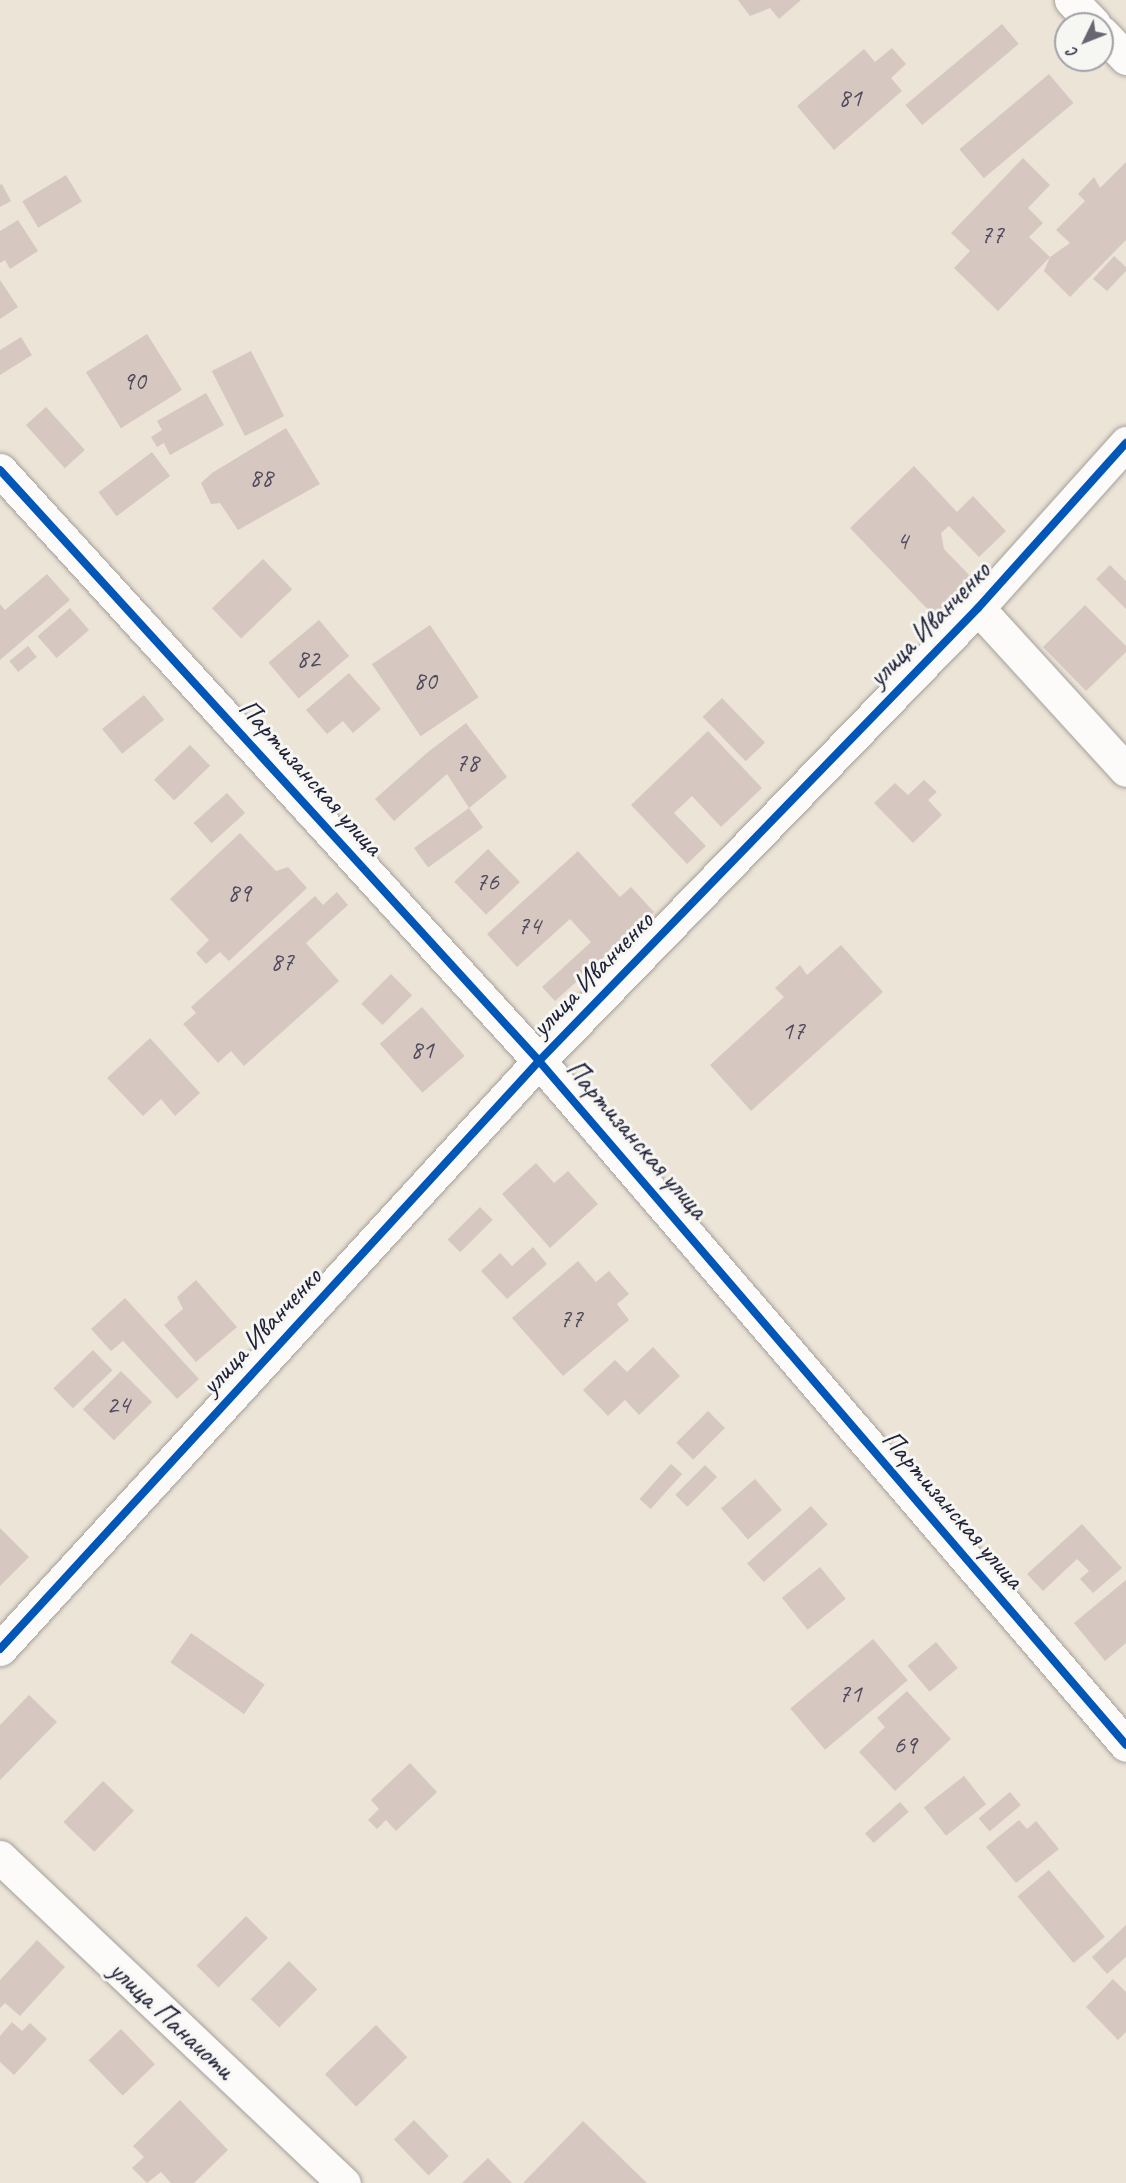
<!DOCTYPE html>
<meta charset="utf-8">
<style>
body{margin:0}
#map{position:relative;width:1126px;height:2183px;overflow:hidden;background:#ece4d7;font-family:Caveat,sans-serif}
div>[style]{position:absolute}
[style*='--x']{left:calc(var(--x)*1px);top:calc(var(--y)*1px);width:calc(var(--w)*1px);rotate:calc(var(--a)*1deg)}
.building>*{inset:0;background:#d7c7c1;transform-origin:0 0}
.roads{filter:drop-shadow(0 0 2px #a5a09c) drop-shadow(0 0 2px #a5a09c)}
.minor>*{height:33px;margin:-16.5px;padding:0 16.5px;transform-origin:16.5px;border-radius:16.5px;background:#fcfbf9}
.cycleway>*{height:8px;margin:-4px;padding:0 4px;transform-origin:4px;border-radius:4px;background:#0057b8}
span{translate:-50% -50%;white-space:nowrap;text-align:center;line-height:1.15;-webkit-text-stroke:6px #f6f6f2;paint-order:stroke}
.number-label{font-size:26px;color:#4f4b5c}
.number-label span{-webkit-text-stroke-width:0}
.street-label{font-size:28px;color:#22223b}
.north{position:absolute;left:1054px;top:12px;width:60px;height:60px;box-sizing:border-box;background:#f6f6f2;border:2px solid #a1a1a9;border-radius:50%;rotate:227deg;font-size:16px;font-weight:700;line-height:24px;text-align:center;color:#22223b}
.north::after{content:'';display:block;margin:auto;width:21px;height:27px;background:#696672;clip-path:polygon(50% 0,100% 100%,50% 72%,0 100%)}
</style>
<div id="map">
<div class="building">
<i style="clip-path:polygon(738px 0,801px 0,779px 19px,770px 8px,750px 16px)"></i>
<i style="left:1002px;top:24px;width:26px;height:126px;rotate:50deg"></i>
<i style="clip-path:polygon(892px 48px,906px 64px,891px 78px,902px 91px,834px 150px,797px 106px,864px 49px,875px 62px)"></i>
<i style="left:1049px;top:74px;width:38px;height:117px;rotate:50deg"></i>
<i style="clip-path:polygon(1023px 158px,1050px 185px,1028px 208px,1043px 223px,1029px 237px,1050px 257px,998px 311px,954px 268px,970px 251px,951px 233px)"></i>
<i style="clip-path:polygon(1126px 162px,1126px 240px,1070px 297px,1044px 271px,1050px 257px,1070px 243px,1056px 230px,1085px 201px,1078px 194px,1094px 177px,1100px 188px)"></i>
<i style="left:66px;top:175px;width:31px;height:51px;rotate:59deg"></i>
<i style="clip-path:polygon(2px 184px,11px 201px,0 207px,0 185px)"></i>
<i style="clip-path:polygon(18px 220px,38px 251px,10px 269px,5px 260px,0 263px,0 231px)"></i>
<i style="clip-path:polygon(1114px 256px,1126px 267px,1126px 271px,1107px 291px,1093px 279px)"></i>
<i style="clip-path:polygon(0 280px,18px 307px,0 319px)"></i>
<i style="left:147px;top:334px;width:66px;height:72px;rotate:58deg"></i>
<i style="clip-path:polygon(21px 337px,32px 355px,0 375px,0 350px)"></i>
<i style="left:251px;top:351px;width:73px;height:44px;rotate:63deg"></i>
<i style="clip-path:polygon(206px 393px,224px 425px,170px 455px,164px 443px,157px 447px,151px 437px,162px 430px,157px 421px)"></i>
<i style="left:46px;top:407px;width:58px;height:27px;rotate:48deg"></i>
<i style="clip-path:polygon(286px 428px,320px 484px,238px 530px,220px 503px,211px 504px,201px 483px,212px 473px)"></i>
<i style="left:152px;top:452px;width:30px;height:67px;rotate:53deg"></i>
<i style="clip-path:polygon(914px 466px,957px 512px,973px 496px,1006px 531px,979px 557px,949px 526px,941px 533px,944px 549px,973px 579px,934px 616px,850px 528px)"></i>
<i style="left:263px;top:559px;width:42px;height:71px;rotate:46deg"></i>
<i style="clip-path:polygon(1110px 565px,1126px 581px,1126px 609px,1096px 579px)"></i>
<i style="clip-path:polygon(47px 574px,70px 600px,0 660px,0 604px,5px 610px)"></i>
<i style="clip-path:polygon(1085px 605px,1126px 646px,1126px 652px,1086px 691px,1043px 647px)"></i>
<i style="left:70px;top:608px;width:29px;height:43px;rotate:49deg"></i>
<i style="left:319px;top:620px;width:47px;height:66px;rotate:50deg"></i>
<i style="left:430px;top:625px;width:87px;height:70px;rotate:56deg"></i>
<i style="left:28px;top:646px;width:14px;height:24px;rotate:51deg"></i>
<i style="clip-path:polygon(349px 673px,381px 709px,353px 733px,343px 721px,327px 734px,306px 710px)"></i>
<i style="left:144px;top:695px;width:32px;height:54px;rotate:51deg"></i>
<i style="left:722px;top:698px;width:62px;height:27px;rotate:46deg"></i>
<i style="clip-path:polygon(466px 723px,507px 777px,469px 808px,447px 774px,394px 821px,375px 799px,428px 752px)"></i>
<i style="clip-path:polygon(708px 731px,762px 788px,721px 827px,692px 796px,674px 813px,706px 846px,687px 864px,631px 805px)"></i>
<i style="left:190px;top:745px;width:29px;height:50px;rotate:46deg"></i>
<i style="clip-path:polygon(924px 780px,937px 792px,928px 800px,942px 815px,913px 843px,874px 803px,895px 783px,908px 795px)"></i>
<i style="left:227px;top:793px;width:27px;height:45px;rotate:48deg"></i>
<i style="left:469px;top:808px;width:24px;height:68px;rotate:54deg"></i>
<i style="clip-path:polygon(240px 833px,276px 871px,288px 867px,307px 888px,229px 961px,220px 952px,206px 964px,196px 953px,209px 940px,170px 899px)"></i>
<i style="left:488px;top:849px;width:46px;height:47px;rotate:46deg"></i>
<i style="clip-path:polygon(578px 851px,620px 897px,631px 887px,654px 912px,555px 1001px,542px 987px,591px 942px,570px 919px,517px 967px,487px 934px)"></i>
<i style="clip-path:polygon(337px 892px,348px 905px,306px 943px,339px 981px,244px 1066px,231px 1051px,218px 1063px,183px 1024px,196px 1013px,191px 1007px,315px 896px,323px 905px)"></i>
<i style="clip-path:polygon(841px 945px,883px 992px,751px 1111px,710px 1065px,784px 997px,775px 988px,800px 965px,807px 975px)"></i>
<i style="left:391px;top:974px;width:30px;height:42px;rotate:45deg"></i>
<i style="left:422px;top:1007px;width:65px;height:56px;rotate:49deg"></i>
<i style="clip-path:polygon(150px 1038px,200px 1093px,175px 1116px,161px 1099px,143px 1116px,107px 1078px)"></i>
<i style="clip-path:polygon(536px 1163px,554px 1183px,568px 1171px,598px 1204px,550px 1248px,502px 1194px)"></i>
<i style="left:480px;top:1207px;width:18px;height:46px;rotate:45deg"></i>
<i style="clip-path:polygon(533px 1247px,547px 1264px,507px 1299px,481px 1271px,500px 1253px,512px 1266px)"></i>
<i style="clip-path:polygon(578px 1261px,596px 1282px,609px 1271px,629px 1294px,617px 1304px,629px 1320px,563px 1376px,512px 1318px)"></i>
<i style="clip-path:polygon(196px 1280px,237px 1327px,196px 1362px,164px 1325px,183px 1309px,177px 1297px)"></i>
<i style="clip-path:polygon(125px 1298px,199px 1379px,177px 1399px,123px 1341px,111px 1351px,91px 1329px)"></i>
<i style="clip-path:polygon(653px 1347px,680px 1376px,639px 1415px,625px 1400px,608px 1416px,583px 1390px,615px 1360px,627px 1372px)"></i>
<i style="left:93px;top:1350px;width:28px;height:55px;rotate:46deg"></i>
<i style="left:121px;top:1371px;width:44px;height:54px;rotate:45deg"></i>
<i style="left:708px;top:1411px;width:24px;height:45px;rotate:45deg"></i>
<i style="left:671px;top:1464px;width:15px;height:47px;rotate:42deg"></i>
<i style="left:705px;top:1465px;width:17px;height:42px;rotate:45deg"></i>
<i style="left:755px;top:1479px;width:41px;height:45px;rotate:49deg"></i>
<i style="left:811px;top:1506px;width:25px;height:86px;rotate:48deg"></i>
<i style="clip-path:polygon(1082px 1524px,1122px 1568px,1093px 1593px,1080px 1579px,1089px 1571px,1077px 1559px,1043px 1591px,1027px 1574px)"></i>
<i style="clip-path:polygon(0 1528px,29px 1557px,0 1586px)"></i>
<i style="left:820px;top:1567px;width:41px;height:49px;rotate:51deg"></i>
<i style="clip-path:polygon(1126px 1580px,1126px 1643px,1105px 1661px,1074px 1623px)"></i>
<i style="left:191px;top:1633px;width:90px;height:36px;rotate:35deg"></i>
<i style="left:873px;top:1639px;width:54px;height:108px;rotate:50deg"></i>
<i style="left:936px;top:1642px;width:34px;height:37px;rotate:50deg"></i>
<i style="clip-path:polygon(907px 1691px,951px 1739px,895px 1791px,859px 1752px,885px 1727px,877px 1718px)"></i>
<i style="clip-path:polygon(29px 1695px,57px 1722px,0 1780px,0 1725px)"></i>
<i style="clip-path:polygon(410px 1763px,437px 1792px,396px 1831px,386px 1820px,377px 1829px,368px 1820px,379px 1809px,371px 1800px)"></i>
<i style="left:964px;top:1776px;width:36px;height:51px;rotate:52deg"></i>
<i style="left:103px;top:1781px;width:43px;height:57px;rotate:44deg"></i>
<i style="left:1010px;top:1792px;width:17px;height:41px;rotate:50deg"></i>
<i style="left:900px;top:1802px;width:13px;height:47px;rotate:48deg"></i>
<i style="clip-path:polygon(1019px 1820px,1027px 1829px,1036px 1821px,1059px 1849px,1016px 1883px,986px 1847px)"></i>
<i style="left:1049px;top:1870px;width:87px;height:41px;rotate:50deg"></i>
<i style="left:246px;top:1916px;width:31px;height:70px;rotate:45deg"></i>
<i style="clip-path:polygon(1126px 1925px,1126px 1957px,1107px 1974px,1092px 1957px)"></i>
<i style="clip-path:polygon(37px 1940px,65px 1967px,20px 2016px,5px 2003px,0 2008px,0 1980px)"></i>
<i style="left:289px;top:1961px;width:40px;height:54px;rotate:45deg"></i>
<i style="clip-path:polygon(1113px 1979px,1126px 1992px,1126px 2032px,1118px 2040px,1086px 2007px)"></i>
<i style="clip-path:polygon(12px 2022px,22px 2031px,30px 2023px,47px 2039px,14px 2075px,0 2062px,0 2036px)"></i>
<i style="left:376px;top:2025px;width:45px;height:71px;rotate:46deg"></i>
<i style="left:121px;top:2029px;width:49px;height:45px;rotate:46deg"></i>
<i style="clip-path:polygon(180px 2100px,228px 2150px,194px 2183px,171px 2183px,161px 2172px,147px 2183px,132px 2168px,144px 2157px,133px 2146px)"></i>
<i style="left:414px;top:2120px;width:50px;height:28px;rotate:46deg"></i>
<i style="clip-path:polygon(583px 2121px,647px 2183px,523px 2183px)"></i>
<i style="clip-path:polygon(488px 2158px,512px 2183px,462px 2183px)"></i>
</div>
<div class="roads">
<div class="minor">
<i style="--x:1071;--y:0;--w:33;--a:46"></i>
<i style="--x:1102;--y:33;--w:35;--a:46"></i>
<i style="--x:0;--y:470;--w:800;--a:47.63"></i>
<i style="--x:539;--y:1061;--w:901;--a:49.36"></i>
<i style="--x:978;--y:608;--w:219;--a:47.6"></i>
<i style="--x:0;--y:1649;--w:798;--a:-47.49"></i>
<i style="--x:539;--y:1061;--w:631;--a:-45.9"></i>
<i style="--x:978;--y:608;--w:222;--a:-48.1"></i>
<i style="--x:0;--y:1857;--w:474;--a:43.5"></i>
</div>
</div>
<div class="cycleway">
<i style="--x:0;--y:470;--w:800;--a:47.63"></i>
<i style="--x:539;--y:1061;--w:901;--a:49.36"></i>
<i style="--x:0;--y:1649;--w:798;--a:-47.49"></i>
<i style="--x:539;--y:1061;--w:631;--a:-45.9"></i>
<i style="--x:978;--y:608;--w:222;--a:-48.1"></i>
</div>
<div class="number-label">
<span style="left:850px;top:98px">81</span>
<span style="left:992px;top:235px">77</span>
<span style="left:134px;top:381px">90</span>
<span style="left:261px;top:478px">88</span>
<span style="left:902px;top:541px">4</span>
<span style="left:308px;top:659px">82</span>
<span style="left:425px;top:681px">80</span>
<span style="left:467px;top:763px">78</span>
<span style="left:487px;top:882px">76</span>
<span style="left:239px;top:893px">89</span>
<span style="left:529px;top:926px">74</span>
<span style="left:282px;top:962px">87</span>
<span style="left:793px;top:1031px">17</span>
<span style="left:422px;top:1050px">81</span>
<span style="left:571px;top:1319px">77</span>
<span style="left:118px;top:1405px">24</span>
<span style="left:850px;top:1694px">71</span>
<span style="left:905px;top:1745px">69</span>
</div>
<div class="street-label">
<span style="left:929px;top:624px;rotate:-46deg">улица Иванченко</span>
<span style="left:311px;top:777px;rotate:48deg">Партизанская улица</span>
<span style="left:592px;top:974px;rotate:-46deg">улица Иванченко</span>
<span style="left:637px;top:1139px;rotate:49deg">Партизанская улица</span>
<span style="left:261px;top:1331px;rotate:-47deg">улица Иванченко</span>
<span style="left:953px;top:1509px;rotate:49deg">Партизанская улица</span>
<span style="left:172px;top:2020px;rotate:43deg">улица Панаиоти</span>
</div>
<div class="north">С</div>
</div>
